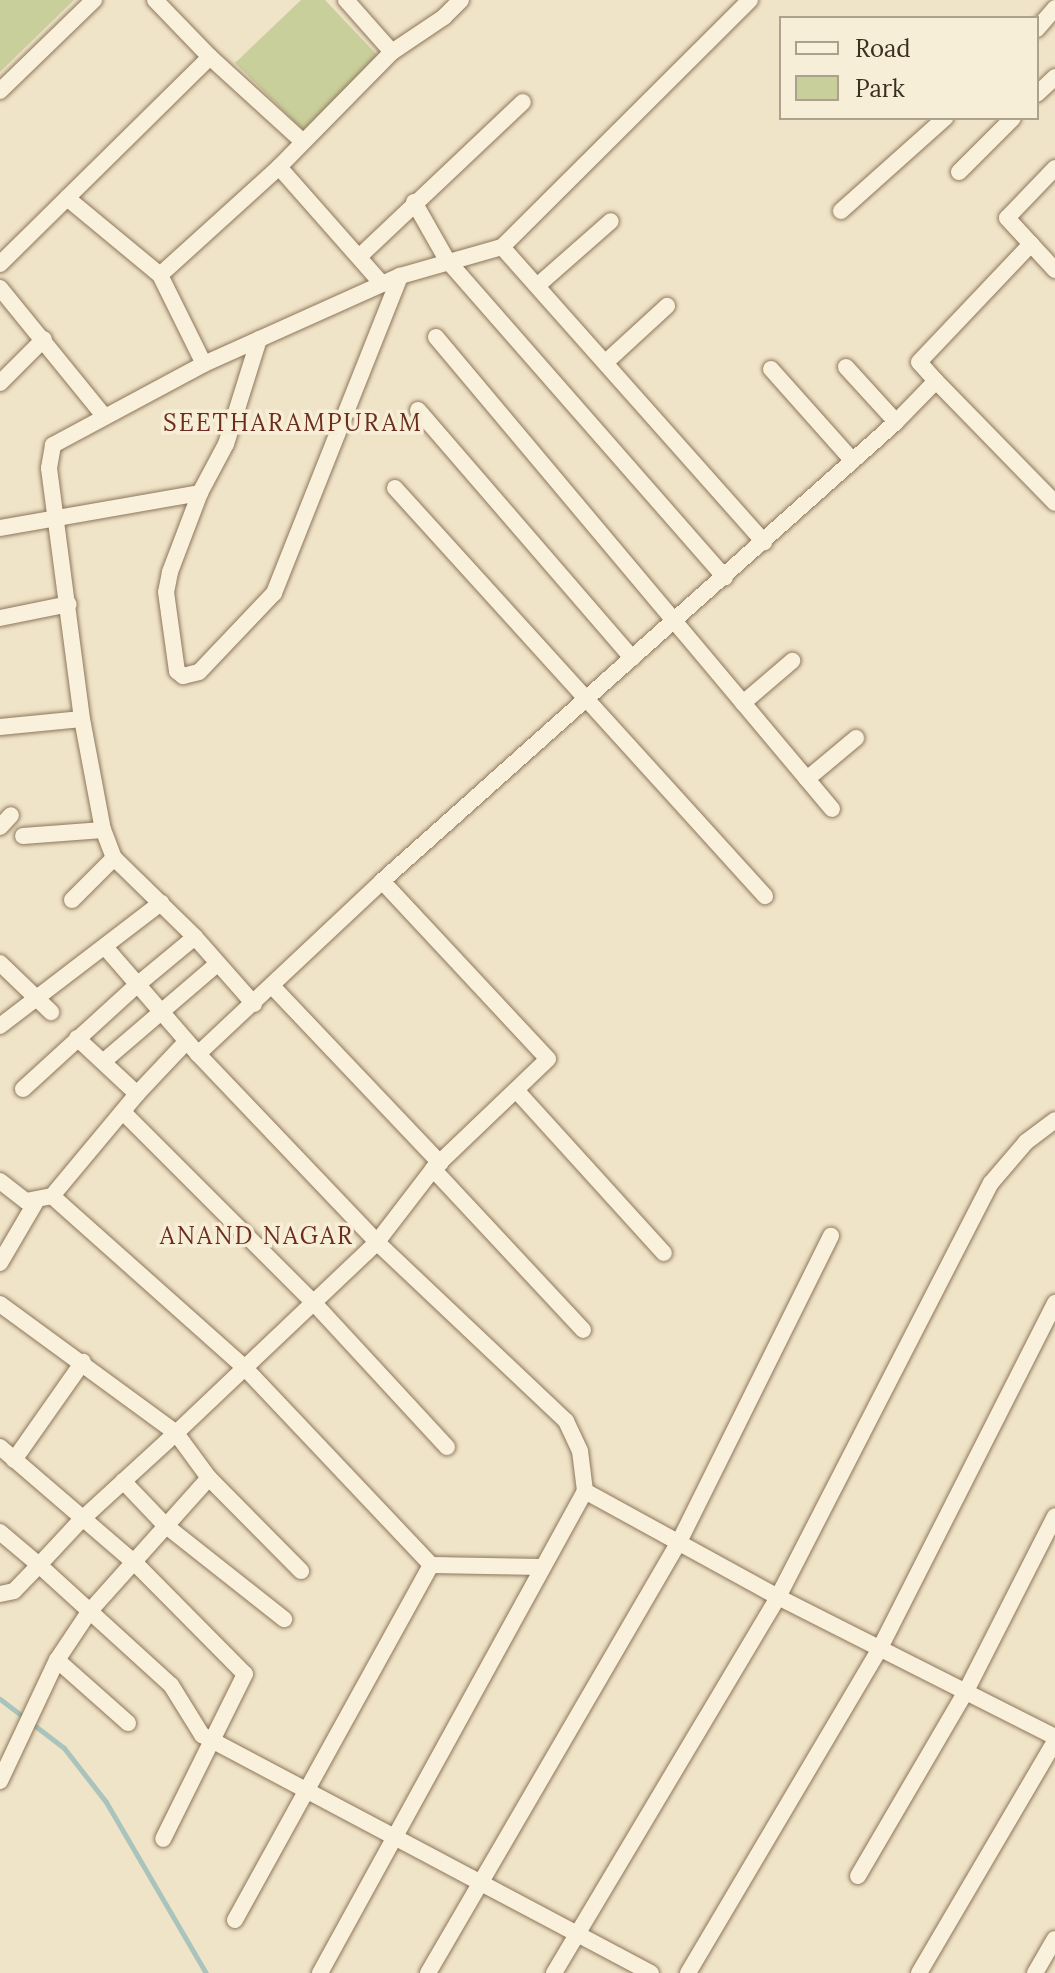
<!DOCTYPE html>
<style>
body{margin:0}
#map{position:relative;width:1055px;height:1973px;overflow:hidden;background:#f0e4c8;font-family:Lora,serif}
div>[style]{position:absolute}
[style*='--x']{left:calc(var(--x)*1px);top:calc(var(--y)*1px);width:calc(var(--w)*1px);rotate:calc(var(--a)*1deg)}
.green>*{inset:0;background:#c9cf9b}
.stream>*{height:5px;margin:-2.5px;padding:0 2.5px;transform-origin:2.5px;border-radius:2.5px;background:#a9c4bc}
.roads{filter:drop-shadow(0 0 2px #8d765c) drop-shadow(0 0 2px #8d765c)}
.street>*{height:16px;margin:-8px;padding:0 8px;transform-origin:8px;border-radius:8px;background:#faf1dc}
span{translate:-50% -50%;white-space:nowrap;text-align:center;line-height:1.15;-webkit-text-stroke:7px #f7eed8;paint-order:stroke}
.neighbourhood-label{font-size:24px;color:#6b2e1e;letter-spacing:2px}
.legend{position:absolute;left:779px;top:16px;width:260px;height:104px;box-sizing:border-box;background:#f7eed8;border:2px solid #ada18e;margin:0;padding:10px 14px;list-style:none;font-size:24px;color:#3d2e20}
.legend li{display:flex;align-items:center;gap:16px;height:40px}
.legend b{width:40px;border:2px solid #ada18e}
</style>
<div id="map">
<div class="green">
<i style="clip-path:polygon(0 0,74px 0,0 72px)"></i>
<i style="clip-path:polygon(301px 0,325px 0,379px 57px,303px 130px,235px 63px)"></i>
</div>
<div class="stream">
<i style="--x:0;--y:1699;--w:81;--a:37.4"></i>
<i style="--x:64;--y:1748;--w:68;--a:52.1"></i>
<i style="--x:106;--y:1802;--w:198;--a:59.7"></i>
</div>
<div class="roads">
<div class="street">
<i style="--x:155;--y:0;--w:79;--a:46"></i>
<i style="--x:210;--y:57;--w:126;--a:42.4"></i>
<i style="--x:346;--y:0;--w:69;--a:48.5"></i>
<i style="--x:1037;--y:29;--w:28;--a:-49"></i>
<i style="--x:0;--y:91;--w:131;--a:-44.1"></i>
<i style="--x:1037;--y:94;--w:25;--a:-43"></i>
<i style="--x:279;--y:167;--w:156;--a:48.6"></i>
<i style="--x:1055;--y:168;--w:69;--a:133.8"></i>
<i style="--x:1007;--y:218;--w:71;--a:47.3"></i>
<i style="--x:959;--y:172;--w:76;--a:-45"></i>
<i style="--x:67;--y:198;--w:121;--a:39.6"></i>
<i style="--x:160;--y:275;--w:99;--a:63.7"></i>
<i style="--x:414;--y:202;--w:67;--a:60.4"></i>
<i style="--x:447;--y:260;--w:422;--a:48.8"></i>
<i style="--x:841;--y:211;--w:140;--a:-41.8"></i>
<i style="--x:502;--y:247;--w:395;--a:48.4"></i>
<i style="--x:360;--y:256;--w:224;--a:-43.4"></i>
<i style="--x:0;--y:264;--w:295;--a:-44.6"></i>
<i style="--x:160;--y:275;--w:161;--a:-42.2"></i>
<i style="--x:279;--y:167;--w:161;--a:-45.5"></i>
<i style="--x:392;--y:52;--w:63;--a:-33.9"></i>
<i style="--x:444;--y:17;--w:24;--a:-45"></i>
<i style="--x:537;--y:286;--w:98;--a:-41.3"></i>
<i style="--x:0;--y:288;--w:165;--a:50.9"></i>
<i style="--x:436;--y:337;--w:616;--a:50"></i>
<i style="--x:259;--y:339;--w:110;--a:107.4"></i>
<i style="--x:226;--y:444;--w:55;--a:118"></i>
<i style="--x:200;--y:493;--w:85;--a:110.8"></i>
<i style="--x:170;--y:572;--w:20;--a:101"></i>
<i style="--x:166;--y:592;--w:80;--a:82.1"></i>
<i style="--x:177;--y:671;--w:8;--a:40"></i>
<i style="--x:183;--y:676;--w:16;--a:-14"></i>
<i style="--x:199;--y:672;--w:109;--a:-46.5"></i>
<i style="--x:274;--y:593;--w:341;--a:-68.3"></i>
<i style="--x:606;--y:362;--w:83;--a:-42.6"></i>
<i style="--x:846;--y:367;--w:74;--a:47.7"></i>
<i style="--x:771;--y:369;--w:123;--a:48.3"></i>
<i style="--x:936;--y:381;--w:170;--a:45.7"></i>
<i style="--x:0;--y:383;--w:62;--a:-45"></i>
<i style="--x:418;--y:410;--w:328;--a:49.2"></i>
<i style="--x:395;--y:488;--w:551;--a:47.8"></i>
<i style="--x:0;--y:528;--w:203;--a:-9.9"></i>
<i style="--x:0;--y:618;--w:70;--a:-11.5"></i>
<i style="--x:743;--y:703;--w:65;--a:-40.6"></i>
<i style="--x:0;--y:727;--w:82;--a:-5.6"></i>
<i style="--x:807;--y:779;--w:64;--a:-39.9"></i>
<i style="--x:0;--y:827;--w:16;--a:-47"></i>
<i style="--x:23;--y:836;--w:80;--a:-4.3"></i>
<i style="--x:382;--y:881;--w:243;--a:47"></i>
<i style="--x:548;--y:1059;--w:159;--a:136.3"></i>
<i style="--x:72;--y:900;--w:59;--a:-45"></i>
<i style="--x:0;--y:963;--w:71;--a:43.9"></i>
<i style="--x:273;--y:987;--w:243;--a:46.5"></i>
<i style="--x:254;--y:1004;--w:89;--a:-131.4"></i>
<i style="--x:195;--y:937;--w:113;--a:-135.7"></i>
<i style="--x:114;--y:858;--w:30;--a:-111"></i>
<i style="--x:103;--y:830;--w:113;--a:-100.7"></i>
<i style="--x:82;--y:719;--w:253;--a:-97.5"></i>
<i style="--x:49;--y:468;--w:23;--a:-80"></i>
<i style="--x:53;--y:445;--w:171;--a:-28.2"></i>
<i style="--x:204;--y:364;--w:215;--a:-24.2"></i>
<i style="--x:400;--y:276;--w:106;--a:-15.9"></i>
<i style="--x:502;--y:247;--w:350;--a:-44.9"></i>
<i style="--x:0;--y:1026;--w:203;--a:-37.4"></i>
<i style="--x:77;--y:1038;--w:82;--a:43"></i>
<i style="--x:198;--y:1054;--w:253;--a:-43.2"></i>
<i style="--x:382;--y:881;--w:689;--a:-41.76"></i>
<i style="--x:896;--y:422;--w:57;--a:-45.7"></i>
<i style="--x:936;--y:381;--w:25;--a:-132"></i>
<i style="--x:919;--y:362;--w:163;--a:-46.5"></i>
<i style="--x:104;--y:1061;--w:149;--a:-40.6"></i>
<i style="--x:23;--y:1089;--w:154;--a:-42.4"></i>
<i style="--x:137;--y:985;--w:75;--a:-39.6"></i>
<i style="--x:516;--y:1090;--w:220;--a:47.8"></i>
<i style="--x:123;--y:1112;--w:270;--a:45"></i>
<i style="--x:314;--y:1303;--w:196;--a:47.3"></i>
<i style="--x:0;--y:1181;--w:33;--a:38"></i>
<i style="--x:26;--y:1201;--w:26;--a:-11"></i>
<i style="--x:52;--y:1196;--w:133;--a:-50.2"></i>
<i style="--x:137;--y:1094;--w:71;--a:-46.7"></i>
<i style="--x:52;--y:1196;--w:259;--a:41.7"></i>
<i style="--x:245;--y:1368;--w:271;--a:46.6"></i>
<i style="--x:0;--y:1263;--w:73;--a:-59.6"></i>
<i style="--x:0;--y:1304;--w:218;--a:36.2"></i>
<i style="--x:176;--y:1433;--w:129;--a:137.5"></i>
<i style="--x:81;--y:1520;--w:62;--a:133"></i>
<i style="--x:39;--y:1565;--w:51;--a:-139.8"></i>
<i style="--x:0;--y:1447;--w:178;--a:40.7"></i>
<i style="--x:135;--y:1563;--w:156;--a:45.3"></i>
<i style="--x:245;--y:1674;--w:184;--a:116.4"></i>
<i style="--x:14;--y:1460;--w:120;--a:-54.9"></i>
<i style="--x:209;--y:1478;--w:131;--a:45.3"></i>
<i style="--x:123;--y:1481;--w:61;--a:46.3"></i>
<i style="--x:165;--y:1525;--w:152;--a:38.3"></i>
<i style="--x:585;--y:1491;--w:220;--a:28.8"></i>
<i style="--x:778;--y:1597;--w:310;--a:26.8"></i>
<i style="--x:0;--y:1594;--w:14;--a:-12"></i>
<i style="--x:14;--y:1591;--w:36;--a:-46"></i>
<i style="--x:39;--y:1565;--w:178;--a:42.3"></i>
<i style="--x:171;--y:1685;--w:59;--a:58.2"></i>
<i style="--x:202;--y:1735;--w:508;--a:27.93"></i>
<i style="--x:57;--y:1660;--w:95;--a:41.6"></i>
<i style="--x:0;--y:1781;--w:134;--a:-64.8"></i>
<i style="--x:57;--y:1660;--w:58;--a:-56.3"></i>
<i style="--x:89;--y:1612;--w:180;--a:-48.2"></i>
<i style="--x:209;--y:1478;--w:56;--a:-126.3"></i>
<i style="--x:176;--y:1433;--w:277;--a:-43.5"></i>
<i style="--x:377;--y:1242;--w:260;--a:-133.6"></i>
<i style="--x:198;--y:1054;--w:142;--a:-131"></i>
<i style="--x:858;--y:1876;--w:214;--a:-59.7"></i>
<i style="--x:966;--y:1691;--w:196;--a:-63"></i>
<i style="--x:235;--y:1920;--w:406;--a:-61.1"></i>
<i style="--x:431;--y:1565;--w:111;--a:1"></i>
<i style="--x:320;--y:1973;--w:550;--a:-61.2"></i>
<i style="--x:585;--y:1491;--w:40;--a:-97.1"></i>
<i style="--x:580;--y:1451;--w:33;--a:-115"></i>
<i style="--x:566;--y:1421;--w:260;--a:-136.6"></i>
<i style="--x:377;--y:1242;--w:92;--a:-52.5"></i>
<i style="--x:433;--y:1169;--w:220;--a:47"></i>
<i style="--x:428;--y:1973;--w:499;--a:-59.8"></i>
<i style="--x:679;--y:1542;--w:342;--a:-63.6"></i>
<i style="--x:554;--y:1973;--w:438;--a:-59.2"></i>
<i style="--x:778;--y:1597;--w:466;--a:-62.8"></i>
<i style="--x:991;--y:1183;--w:54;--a:-49.5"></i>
<i style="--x:1026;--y:1142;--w:36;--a:-37"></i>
<i style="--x:688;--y:1973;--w:377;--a:-59.4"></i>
<i style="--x:880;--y:1648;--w:387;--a:-63.1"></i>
<i style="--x:919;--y:1973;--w:269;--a:-59.6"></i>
<i style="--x:1035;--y:1973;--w:39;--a:-60"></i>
</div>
</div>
<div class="neighbourhood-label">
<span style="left:293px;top:423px">SEETHARAMPURAM</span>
<span style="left:257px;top:1236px">ANAND NAGAR</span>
</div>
<ul class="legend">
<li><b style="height:10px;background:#faf1dc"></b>Road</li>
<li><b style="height:22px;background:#c9cf9b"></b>Park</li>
</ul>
</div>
